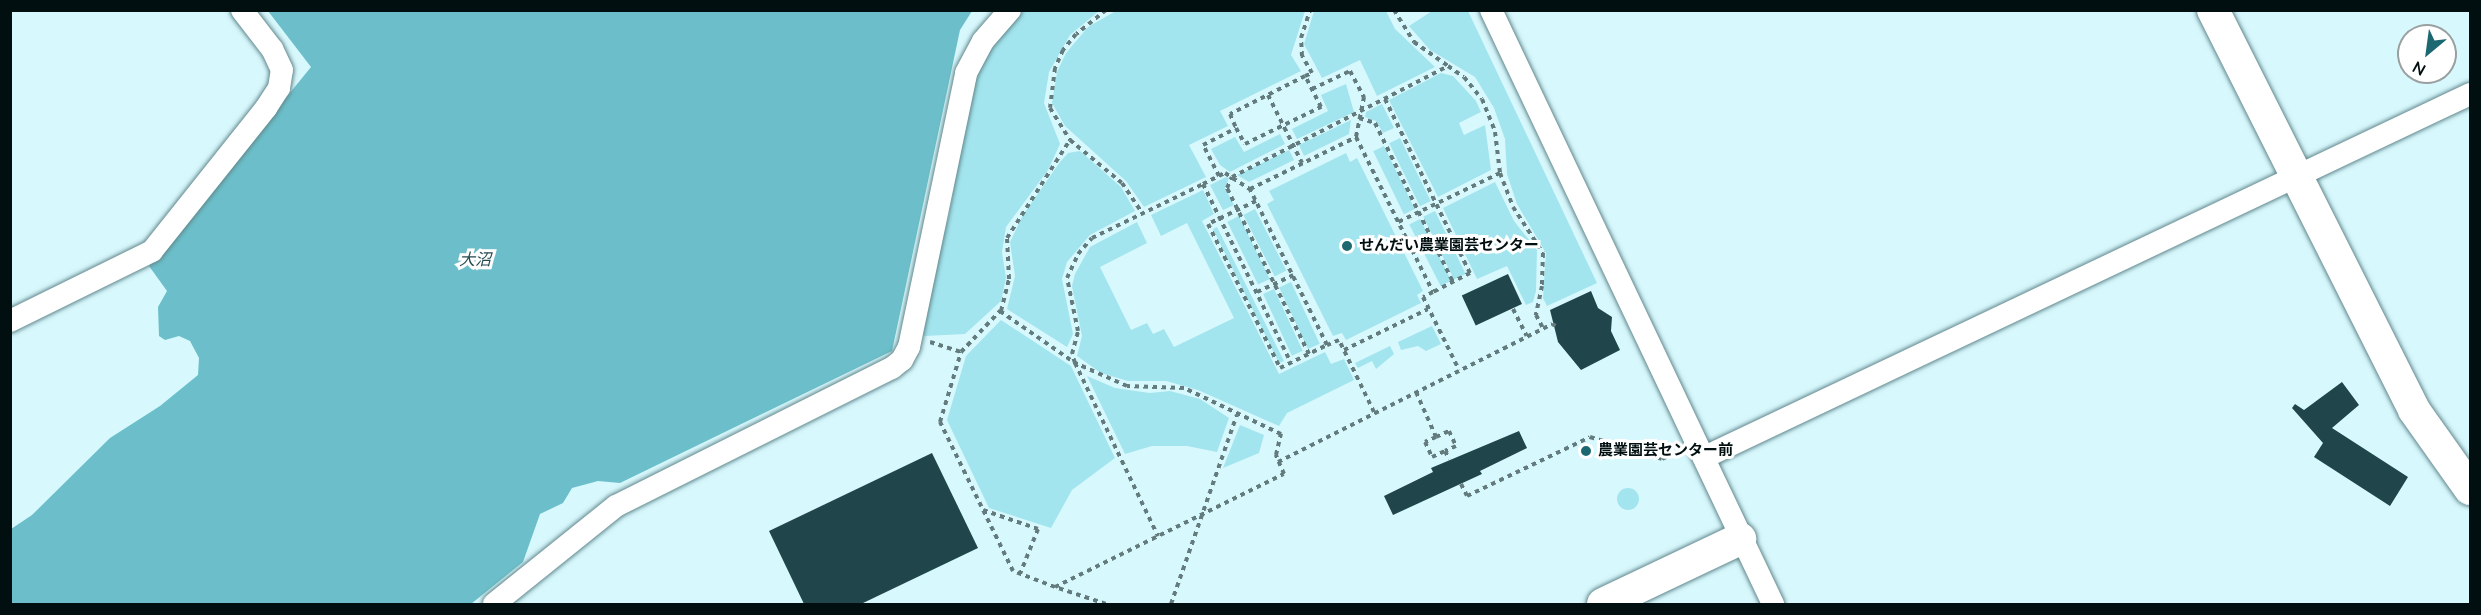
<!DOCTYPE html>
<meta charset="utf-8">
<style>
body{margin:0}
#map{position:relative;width:2481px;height:615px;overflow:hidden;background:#d7f8fd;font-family:"Nunito Sans","Noto Sans JP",sans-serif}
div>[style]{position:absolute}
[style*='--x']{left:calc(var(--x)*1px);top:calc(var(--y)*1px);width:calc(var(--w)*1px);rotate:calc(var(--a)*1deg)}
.green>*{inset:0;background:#a3e5ee;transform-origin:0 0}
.round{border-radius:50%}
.water>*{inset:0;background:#6cbfca}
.building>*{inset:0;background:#20464b;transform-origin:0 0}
.path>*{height:4px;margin-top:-2px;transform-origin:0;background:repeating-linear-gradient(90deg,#647b7e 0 4.5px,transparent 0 9px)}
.roads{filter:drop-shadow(0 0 2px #61878c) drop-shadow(0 0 2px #61878c)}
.street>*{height:22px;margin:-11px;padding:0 11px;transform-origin:11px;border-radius:11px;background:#fff}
.secondary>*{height:32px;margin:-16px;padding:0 16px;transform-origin:16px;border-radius:16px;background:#fff}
.dots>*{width:16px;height:16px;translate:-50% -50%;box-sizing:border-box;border:3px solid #fff;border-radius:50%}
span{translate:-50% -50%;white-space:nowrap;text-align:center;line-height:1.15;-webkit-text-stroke:6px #fff;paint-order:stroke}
.poi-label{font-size:15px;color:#020f11;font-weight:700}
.left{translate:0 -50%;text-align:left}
.water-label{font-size:16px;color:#244b50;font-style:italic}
.frame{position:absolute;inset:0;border:12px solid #020f11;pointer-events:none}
.north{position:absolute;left:2397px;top:24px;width:60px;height:60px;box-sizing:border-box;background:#fff;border:2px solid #9a9fa0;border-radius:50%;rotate:209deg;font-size:16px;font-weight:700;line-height:24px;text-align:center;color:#020f11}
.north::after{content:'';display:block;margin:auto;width:21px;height:27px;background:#1c6871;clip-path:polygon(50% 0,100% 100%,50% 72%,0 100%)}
</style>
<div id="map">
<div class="green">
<i style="clip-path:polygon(1021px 11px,1099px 11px,1070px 35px,1049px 72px,1044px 103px,1060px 144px,1048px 170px,1006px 227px,1002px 252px,1006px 278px,1001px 301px,965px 334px,924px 336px,919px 326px,949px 216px,975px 71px)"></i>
<i style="clip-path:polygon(1305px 11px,1291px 55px,1301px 71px,1220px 111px,1228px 126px,1189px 145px,1206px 177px,1144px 207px,1126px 181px,1065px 126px,1052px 103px,1057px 72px,1066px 53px,1088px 27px,1114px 12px)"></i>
<i style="clip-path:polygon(1314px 11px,1386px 11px,1395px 29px,1435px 67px,1377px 96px,1360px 60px,1322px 78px,1304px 44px)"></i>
<i style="clip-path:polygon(1432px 11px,1468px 11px,1597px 283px,1547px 306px,1543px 298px,1546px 253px,1517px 204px,1507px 174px,1505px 139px,1494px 108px,1475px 77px,1430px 50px,1409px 26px)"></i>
<i style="clip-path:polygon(1441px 73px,1453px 76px,1476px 101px,1481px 112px,1459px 123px,1464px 135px,1485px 125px,1491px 170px,1438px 197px,1389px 100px)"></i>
<i style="clip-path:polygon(1346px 84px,1354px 112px,1297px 139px,1292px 129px,1328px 111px,1321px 95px)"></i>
<i style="clip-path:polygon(1382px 104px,1394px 128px,1383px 133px,1376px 121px,1365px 117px,1366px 112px)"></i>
<i style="clip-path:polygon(1351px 120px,1349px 134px,1304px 156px,1299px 145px)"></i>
<i style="clip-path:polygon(1280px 134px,1285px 144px,1230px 172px,1220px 165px,1211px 149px,1235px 137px,1244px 152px)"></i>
<i style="left:1400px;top:138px;width:70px;height:12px;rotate:64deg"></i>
<i style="left:1384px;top:146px;width:70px;height:12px;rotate:64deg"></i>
<i style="clip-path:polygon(1289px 150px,1294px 160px,1249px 182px,1237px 175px)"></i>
<i style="clip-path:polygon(1080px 151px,1121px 187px,1135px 211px,1090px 235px,1067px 262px,1062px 279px,1073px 334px,1067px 347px,1007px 309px,1015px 276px,1010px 242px,1023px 215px,1060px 162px,1068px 153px)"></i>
<i style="clip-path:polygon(1346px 153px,1350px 162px,1357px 158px,1423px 291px,1417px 295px,1421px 303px,1346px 340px,1342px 333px,1333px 336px,1267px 204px,1274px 200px,1269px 191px)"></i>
<i style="clip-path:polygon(1226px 177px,1229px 178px,1225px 188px,1234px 205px,1223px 210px,1210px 185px)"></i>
<i style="clip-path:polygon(1495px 182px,1514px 221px,1537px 250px,1536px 291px,1533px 302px,1526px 305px,1507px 266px,1477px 279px,1443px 208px)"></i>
<i style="clip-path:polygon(1203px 190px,1214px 214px,1202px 221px,1279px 374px,1325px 352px,1331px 364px,1344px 359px,1354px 380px,1287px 413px,1279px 426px,1198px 390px,1166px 381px,1128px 381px,1101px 373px,1077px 356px,1082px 336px,1072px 286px,1075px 274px,1090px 247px,1137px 222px,1147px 243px,1100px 267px,1131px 330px,1147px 323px,1153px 334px,1164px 329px,1174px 347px,1234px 318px,1187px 223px,1161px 236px,1151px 215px)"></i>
<i style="left:1255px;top:209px;width:69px;height:13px;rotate:63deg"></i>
<i style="left:1435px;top:211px;width:70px;height:13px;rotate:64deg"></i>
<i style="left:1239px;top:216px;width:70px;height:13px;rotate:64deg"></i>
<i style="left:1420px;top:219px;width:69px;height:12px;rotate:63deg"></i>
<i style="clip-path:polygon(1217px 227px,1284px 361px,1279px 363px,1213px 229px)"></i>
<i style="left:1291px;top:282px;width:68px;height:13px;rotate:65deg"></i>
<i style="left:1274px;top:289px;width:68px;height:12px;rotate:65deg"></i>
<i style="clip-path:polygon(1001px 320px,1071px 366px,1115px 458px,1072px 490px,1051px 528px,989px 508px,947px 420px,966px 356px)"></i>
<i style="clip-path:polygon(1432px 326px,1441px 344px,1426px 351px,1418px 346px,1401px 350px,1398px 342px)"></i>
<i style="clip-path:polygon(1390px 346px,1394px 354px,1376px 369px,1372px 361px,1358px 368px,1355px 363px)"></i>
<i style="clip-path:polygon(1087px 376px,1115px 388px,1150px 393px,1170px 391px,1200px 399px,1229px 418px,1217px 452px,1187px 446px,1152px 446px,1125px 454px)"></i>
<i style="clip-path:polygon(1240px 425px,1264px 435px,1259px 453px,1223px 468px)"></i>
<i class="round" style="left:1617px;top:488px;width:22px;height:22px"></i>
</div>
<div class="water">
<i style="clip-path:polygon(268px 11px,972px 11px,960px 30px,892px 351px,620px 483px,598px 481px,572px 488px,563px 503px,540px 514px,523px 562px,471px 604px,11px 604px,11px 529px,32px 515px,110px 438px,160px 406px,198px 375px,199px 358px,190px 341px,179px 336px,165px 340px,159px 336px,158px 307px,167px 291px,149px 266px,311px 67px)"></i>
</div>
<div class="building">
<i style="left:1508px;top:274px;width:33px;height:51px;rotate:65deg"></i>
<i style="clip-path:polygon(1591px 291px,1598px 308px,1612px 317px,1611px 331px,1620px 350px,1581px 370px,1558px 342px,1550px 310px)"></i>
<i style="clip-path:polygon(2342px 382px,2359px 405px,2332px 428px,2408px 477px,2390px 506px,2314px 457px,2323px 443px,2292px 408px,2295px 404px,2304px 410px)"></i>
<i style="clip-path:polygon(1519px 431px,1527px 448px,1480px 471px,1482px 474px,1393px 515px,1384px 496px,1433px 472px,1431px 468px)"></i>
<i style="clip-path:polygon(932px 453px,978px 548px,861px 604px,804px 604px,769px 531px)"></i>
</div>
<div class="path">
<i style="--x:1106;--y:10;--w:38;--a:141"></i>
<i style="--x:1076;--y:34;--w:21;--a:129"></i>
<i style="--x:1063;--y:50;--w:20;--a:114"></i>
<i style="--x:1055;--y:68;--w:40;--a:97.1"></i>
<i style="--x:1050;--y:108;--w:38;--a:58"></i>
<i style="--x:1070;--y:140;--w:67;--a:39.6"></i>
<i style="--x:1122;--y:183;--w:36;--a:56"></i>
<i style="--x:1394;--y:10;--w:38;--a:58"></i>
<i style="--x:1414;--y:42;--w:42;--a:35.2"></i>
<i style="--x:1305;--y:76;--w:8;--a:-23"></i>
<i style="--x:1312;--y:73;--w:20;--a:-120"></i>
<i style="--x:1302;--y:56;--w:18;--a:-93"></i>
<i style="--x:1301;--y:38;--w:29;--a:-72"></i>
<i style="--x:1312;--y:89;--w:42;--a:-25.3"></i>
<i style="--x:1350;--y:71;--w:30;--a:62"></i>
<i style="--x:1364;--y:97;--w:41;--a:101.3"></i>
<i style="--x:1268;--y:95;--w:76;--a:63.4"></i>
<i style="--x:1385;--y:99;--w:194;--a:64"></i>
<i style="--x:1470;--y:273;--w:42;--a:152.8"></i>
<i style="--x:1359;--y:118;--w:17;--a:17"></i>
<i style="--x:1375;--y:123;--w:177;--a:63.9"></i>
<i style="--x:1500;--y:173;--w:36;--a:69"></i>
<i style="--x:1513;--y:207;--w:55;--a:56.9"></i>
<i style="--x:1543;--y:253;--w:33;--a:92"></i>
<i style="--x:1542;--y:286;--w:30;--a:102"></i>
<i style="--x:1536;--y:315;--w:15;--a:62"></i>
<i style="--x:1219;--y:176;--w:35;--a:-117"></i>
<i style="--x:1203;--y:145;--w:37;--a:-27"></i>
<i style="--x:1236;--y:128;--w:18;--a:61"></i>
<i style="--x:1245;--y:144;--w:85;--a:-26"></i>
<i style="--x:1321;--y:107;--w:35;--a:-117"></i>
<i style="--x:1305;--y:76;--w:84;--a:153.1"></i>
<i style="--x:1230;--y:114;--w:15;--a:67"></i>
<i style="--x:1203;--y:184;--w:25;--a:-27"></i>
<i style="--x:1225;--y:173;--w:30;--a:33"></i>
<i style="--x:1256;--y:201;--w:53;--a:154.4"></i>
<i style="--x:1208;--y:224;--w:161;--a:63.4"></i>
<i style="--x:1280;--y:368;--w:52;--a:-26.1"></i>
<i style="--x:1257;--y:292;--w:40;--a:-25"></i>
<i style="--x:1513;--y:309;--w:30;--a:63"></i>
<i style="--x:1001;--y:311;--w:33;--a:-76"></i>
<i style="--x:1009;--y:279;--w:41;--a:-92.8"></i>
<i style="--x:1007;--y:238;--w:117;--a:-57.3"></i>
<i style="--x:930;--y:342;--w:33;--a:18"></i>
<i style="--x:1344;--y:350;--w:93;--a:-26"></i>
<i style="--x:1309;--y:354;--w:185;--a:-116.3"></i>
<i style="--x:1227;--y:188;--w:12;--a:-66"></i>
<i style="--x:1232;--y:177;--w:243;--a:-27.2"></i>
<i style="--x:1448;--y:66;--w:19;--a:35"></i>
<i style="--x:1464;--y:77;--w:28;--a:51"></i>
<i style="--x:1482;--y:99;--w:35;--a:68"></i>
<i style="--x:1495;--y:132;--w:41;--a:83"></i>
<i style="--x:1500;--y:173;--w:113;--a:154.3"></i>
<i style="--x:1075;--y:363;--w:9;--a:-108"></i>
<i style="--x:1072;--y:354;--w:24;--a:-75"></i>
<i style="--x:1078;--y:331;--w:54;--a:-101.7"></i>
<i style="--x:1067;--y:278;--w:26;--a:-65"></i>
<i style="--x:1078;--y:254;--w:21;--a:-49"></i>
<i style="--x:1092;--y:238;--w:123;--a:-25.9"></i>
<i style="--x:1203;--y:184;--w:199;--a:63.8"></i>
<i style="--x:1416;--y:392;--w:49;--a:66"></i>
<i style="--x:1436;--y:437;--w:14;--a:-25"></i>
<i style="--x:1449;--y:431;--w:17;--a:65"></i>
<i style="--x:1456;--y:446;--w:12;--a:156"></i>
<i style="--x:1445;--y:451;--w:9;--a:63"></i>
<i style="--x:1374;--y:412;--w:80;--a:-115.9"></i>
<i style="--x:1339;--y:340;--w:13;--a:157"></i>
<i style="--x:1327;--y:345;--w:174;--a:-116.3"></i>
<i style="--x:1250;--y:189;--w:118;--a:-26.1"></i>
<i style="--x:1356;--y:137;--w:173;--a:63.6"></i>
<i style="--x:1433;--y:292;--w:11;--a:153"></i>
<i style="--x:1423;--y:297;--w:81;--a:63.7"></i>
<i style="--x:1436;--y:437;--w:12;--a:156"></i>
<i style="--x:1425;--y:442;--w:17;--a:65"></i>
<i style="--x:1432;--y:457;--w:14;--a:-25"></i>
<i style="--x:1278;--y:462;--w:307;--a:-26.7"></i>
<i style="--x:1552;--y:324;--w:4;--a:27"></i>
<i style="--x:1461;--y:484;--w:13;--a:63"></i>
<i style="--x:1467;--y:496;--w:136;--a:-25.6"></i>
<i style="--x:1590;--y:437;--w:75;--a:17"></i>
<i style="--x:1662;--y:459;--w:20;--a:-24"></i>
<i style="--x:983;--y:510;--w:58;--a:19.1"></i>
<i style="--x:1038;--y:529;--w:48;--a:111.8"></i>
<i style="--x:1055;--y:587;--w:45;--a:-159.1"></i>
<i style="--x:1013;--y:571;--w:166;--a:-116.1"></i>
<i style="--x:940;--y:422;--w:73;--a:-73.3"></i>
<i style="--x:961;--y:352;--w:57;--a:-46.4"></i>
<i style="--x:1000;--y:311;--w:91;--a:34.7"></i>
<i style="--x:1106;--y:604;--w:54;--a:-161.6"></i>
<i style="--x:1055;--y:587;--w:255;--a:-26.3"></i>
<i style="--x:1284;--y:474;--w:21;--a:-113"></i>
<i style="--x:1276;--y:455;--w:22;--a:-77"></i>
<i style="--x:1281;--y:434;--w:107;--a:-154.6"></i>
<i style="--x:1184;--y:388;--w:57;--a:-178"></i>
<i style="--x:1127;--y:386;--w:57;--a:-156.1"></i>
<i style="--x:1075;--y:363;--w:192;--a:64.4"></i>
<i style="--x:1171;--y:604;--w:200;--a:-70.8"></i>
</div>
<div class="roads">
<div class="street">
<i style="--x:1491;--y:10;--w:658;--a:64.6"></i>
<i style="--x:10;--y:321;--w:158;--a:-26.2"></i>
<i style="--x:152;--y:251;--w:183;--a:-51.4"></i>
<i style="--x:266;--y:108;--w:24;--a:-57"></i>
<i style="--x:279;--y:88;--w:18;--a:-81"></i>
<i style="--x:282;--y:70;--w:23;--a:-115"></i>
<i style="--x:272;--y:49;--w:49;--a:-127.6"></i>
<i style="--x:1705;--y:457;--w:847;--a:-25.38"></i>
<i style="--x:494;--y:604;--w:156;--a:-38.8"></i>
<i style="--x:616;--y:506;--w:309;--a:-26.6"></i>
<i style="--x:892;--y:368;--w:13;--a:-39"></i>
<i style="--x:902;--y:360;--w:15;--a:-62"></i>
<i style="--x:909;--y:347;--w:280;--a:-78.2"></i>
<i style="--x:966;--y:73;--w:36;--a:-62"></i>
<i style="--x:983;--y:41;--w:41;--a:-48.9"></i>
</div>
<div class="secondary">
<i style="--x:2213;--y:10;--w:448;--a:63.3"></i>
<i style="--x:2414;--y:410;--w:97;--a:54.7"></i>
<i style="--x:1603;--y:604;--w:152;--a:-25.4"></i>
</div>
</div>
<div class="dots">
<i style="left:1347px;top:246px;background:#1c6871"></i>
<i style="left:1586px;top:451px;background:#1c6871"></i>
</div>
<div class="poi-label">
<span class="left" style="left:1359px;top:246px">せんだい農業園芸センター</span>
<span class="left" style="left:1598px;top:451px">農業園芸センター前</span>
</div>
<div class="water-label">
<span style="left:475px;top:260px">大沼</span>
</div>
<div class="frame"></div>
<div class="north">N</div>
</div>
